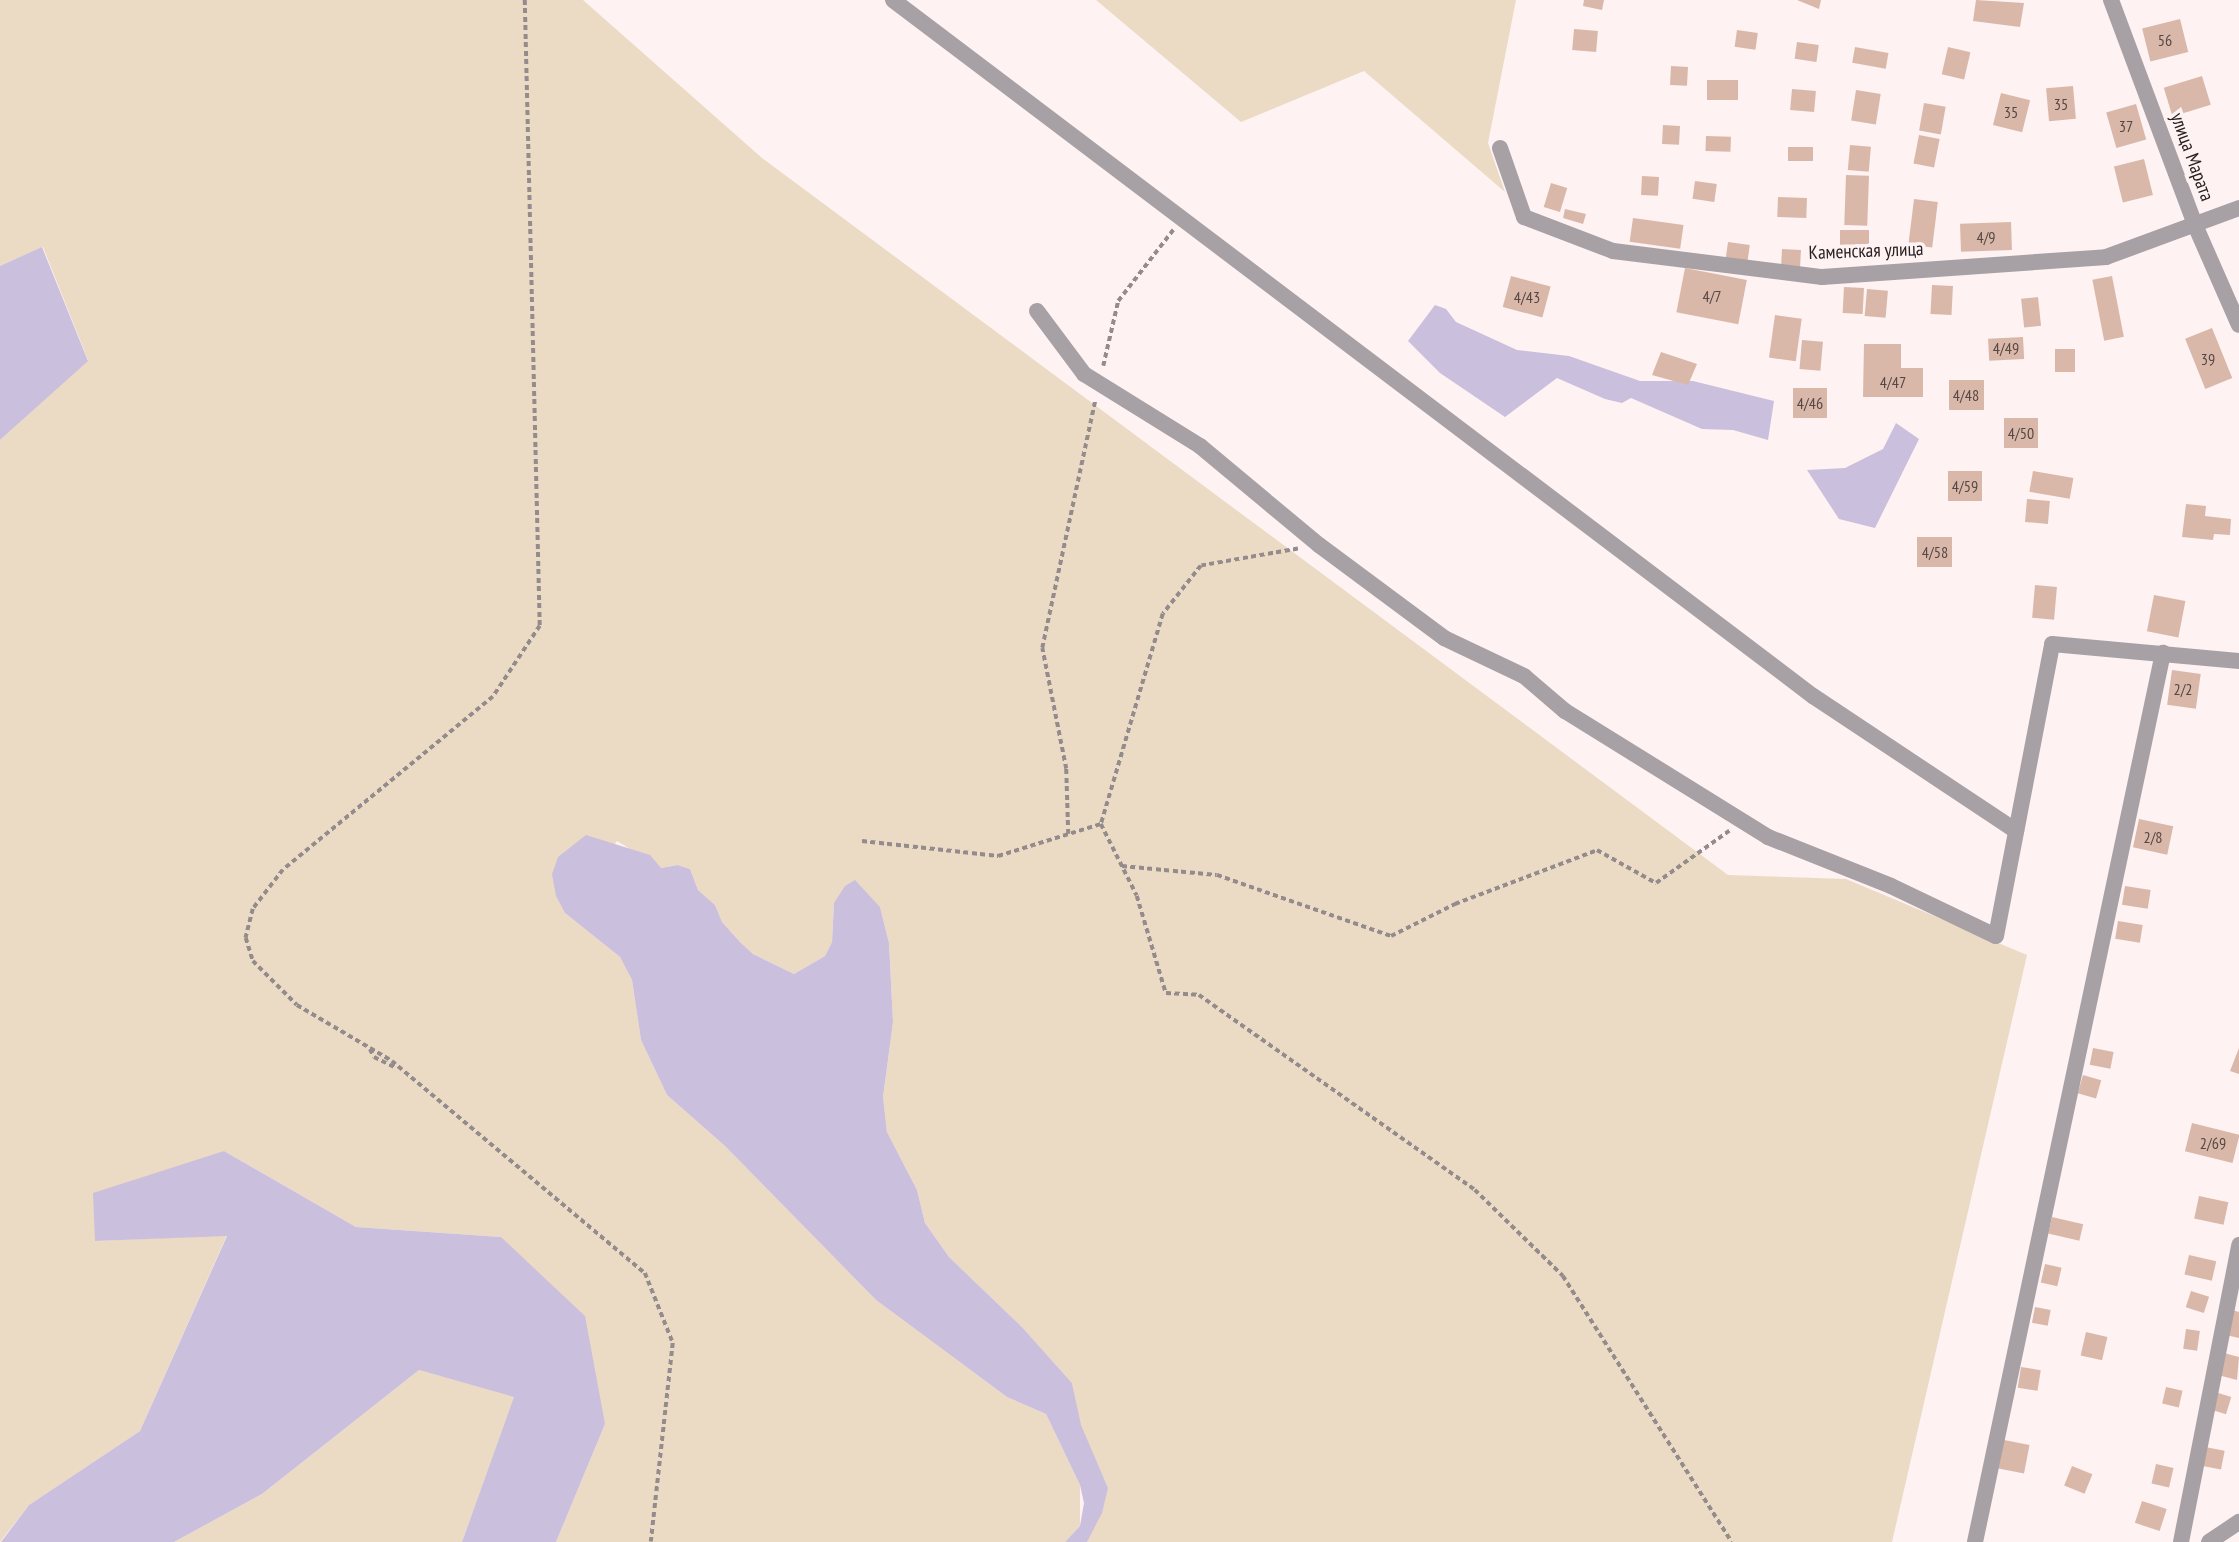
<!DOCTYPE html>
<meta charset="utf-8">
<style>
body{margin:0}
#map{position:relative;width:2239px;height:1542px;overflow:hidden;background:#fef2f3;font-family:"PT Sans Narrow",sans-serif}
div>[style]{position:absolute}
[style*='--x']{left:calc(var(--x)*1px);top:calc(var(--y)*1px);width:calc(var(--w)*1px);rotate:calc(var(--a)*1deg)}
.green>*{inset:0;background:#ebdbc4}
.water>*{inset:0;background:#cbbfde}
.building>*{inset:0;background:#dab8a9;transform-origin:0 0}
.path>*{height:3.5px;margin-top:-1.75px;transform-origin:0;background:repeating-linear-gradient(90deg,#948b8c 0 5px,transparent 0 8.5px)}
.minor>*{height:16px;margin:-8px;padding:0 8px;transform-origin:8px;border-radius:8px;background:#a7a1a5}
span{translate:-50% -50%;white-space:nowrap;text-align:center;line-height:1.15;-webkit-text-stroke:7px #fef2f3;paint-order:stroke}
.number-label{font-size:16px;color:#544744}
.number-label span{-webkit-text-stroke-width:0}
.street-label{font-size:19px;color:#282122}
</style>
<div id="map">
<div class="green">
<i style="clip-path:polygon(0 0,583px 0,762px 158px,1728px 875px,1846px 879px,2027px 955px,1892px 1542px,1087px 1542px,1108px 1488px,1080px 1425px,1072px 1383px,1022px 1327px,949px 1257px,925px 1223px,917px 1190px,887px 1132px,883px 1097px,893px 1022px,889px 943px,880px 907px,834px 903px,832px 942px,825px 956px,794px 974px,753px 954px,740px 942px,722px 922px,715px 905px,698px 890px,690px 869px,676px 865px,661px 868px,617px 841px,565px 913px,620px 957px,632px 980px,641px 1040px,667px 1095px,725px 1146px,876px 1300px,1007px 1397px,1046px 1414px,1080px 1485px,1080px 1526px,1065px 1542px,556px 1542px,605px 1424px,501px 1237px,356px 1227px,224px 1151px,95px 1241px,227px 1235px,140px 1431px,29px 1505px,0 1542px,0 440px,88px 360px,43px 247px,0 266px)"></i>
<i style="clip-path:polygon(1096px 0,1516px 0,1488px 143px,1505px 192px,1364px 71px,1241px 122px)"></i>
<i style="clip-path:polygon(419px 1370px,515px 1396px,462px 1542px,174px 1542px,262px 1494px)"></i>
</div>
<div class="water">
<i style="clip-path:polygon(42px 247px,88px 361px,0 440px,0 266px)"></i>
<i style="clip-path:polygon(1435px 305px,1446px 309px,1456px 322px,1517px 350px,1569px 356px,1640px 381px,1693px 381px,1774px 401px,1768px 440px,1733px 430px,1702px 429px,1631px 398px,1622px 403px,1605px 399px,1557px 378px,1505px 417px,1440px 373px,1408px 341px)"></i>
<i style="clip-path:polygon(1896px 423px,1919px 439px,1875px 528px,1839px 519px,1807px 470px,1845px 468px,1883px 449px)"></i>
<i style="clip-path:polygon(586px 835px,650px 855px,661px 868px,677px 865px,690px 869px,698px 890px,715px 905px,722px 922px,740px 942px,753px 954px,794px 974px,825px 956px,832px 942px,834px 903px,845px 886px,855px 880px,880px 907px,889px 943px,893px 1022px,883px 1097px,887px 1132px,917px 1190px,925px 1223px,949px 1257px,1022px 1327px,1072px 1383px,1081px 1425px,1108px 1488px,1102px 1513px,1087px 1542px,1065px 1542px,1080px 1526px,1084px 1503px,1080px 1485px,1046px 1414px,1007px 1397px,876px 1300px,725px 1146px,667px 1095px,641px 1040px,632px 980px,620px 957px,565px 913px,556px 896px,552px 874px,558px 857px)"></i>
<i style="clip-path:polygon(224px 1151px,356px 1227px,501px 1237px,585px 1316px,605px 1424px,556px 1542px,462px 1542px,514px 1397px,419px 1370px,262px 1494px,174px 1542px,1px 1542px,29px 1505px,140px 1431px,227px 1236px,95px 1241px,93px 1193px)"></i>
</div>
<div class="building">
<i style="clip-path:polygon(1584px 0,1604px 0,1602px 10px,1583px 6px)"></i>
<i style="clip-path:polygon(1797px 0,1821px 0,1819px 9px)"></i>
<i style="clip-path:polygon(1976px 0,2024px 3px,2020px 27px,1973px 21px)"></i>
<i style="left:2180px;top:19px;width:34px;height:39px;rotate:76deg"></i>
<i style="left:1574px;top:29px;width:24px;height:21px;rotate:5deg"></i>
<i style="left:1737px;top:30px;width:21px;height:17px;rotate:8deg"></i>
<i style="left:1797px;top:42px;width:22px;height:17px;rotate:8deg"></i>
<i style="left:1855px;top:47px;width:34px;height:16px;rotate:10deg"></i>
<i style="left:1948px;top:47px;width:23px;height:28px;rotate:13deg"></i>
<i style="left:1671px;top:66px;width:17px;height:19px;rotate:3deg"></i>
<i style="left:2202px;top:76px;width:30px;height:40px;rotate:73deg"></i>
<i style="left:1707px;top:80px;width:31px;height:20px"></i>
<i style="left:2073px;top:86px;width:33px;height:27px;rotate:85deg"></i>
<i style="left:1792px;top:89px;width:24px;height:21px;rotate:5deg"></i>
<i style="left:1856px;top:90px;width:25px;height:31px;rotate:9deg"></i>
<i style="left:2001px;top:93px;width:30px;height:33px;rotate:14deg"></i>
<i style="left:1924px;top:103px;width:22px;height:28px;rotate:10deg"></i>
<i style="left:2136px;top:104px;width:37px;height:31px;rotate:74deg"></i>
<i style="left:1663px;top:125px;width:17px;height:19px;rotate:3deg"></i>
<i style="left:1919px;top:135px;width:21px;height:29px;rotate:11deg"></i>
<i style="left:1706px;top:136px;width:25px;height:15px;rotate:2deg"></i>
<i style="left:1850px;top:145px;width:21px;height:25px;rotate:5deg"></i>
<i style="left:1788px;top:147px;width:25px;height:14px"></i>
<i style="left:2144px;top:159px;width:37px;height:31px;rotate:76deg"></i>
<i style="left:1846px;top:175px;width:23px;height:50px;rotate:2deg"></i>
<i style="left:1642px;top:176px;width:17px;height:19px;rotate:3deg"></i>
<i style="left:1695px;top:181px;width:22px;height:18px;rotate:8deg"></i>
<i style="left:1551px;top:183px;width:17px;height:25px;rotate:17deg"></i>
<i style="left:1778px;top:197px;width:29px;height:20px;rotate:2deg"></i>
<i style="left:1914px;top:199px;width:24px;height:46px;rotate:7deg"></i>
<i style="clip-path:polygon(1565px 209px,1586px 214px,1583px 224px,1563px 218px)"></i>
<i style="left:1633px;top:218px;width:51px;height:24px;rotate:8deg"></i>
<i style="left:2011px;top:222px;width:28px;height:51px;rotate:88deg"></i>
<i style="left:1840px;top:230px;width:29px;height:28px"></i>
<i style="left:1728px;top:242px;width:22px;height:17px;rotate:8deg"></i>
<i style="left:1782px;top:249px;width:19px;height:17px;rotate:3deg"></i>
<i style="left:1685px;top:268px;width:63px;height:45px;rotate:11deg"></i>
<i style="left:1511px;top:276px;width:41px;height:32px;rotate:15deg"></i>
<i style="left:2112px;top:276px;width:62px;height:20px;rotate:79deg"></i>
<i style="left:1932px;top:285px;width:21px;height:29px;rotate:3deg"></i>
<i style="left:1844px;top:287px;width:20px;height:26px;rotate:3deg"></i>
<i style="left:1867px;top:289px;width:21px;height:27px;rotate:5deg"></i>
<i style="left:2038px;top:297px;width:29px;height:17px;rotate:84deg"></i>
<i style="left:1775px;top:315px;width:27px;height:43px;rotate:8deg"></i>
<i style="left:2212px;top:328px;width:54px;height:29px;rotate:68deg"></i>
<i style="left:2023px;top:337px;width:22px;height:35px;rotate:87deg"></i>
<i style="left:1802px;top:340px;width:21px;height:29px;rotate:5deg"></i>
<i style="clip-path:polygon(1864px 344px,1901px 344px,1901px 368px,1923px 368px,1923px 397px,1863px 397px)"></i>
<i style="left:2055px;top:349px;width:20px;height:23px"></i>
<i style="clip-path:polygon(1661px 352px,1697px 364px,1688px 385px,1652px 375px)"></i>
<i style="left:1949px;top:380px;width:35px;height:30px"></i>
<i style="left:1793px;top:388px;width:34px;height:30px"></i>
<i style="left:2004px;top:418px;width:34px;height:30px"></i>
<i style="left:1948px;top:471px;width:34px;height:30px"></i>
<i style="left:2033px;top:471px;width:41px;height:21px;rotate:10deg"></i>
<i style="left:2027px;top:499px;width:23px;height:23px;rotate:5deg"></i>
<i style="clip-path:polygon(2186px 504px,2206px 506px,2205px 516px,2231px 519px,2230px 535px,2214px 534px,2213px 540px,2182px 537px)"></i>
<i style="left:1952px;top:537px;width:30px;height:35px;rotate:90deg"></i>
<i style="left:2035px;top:585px;width:22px;height:33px;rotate:5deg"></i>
<i style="left:2154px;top:595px;width:32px;height:37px;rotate:11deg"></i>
<i style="left:2172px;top:670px;width:29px;height:35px;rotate:8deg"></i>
<i style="left:2139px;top:819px;width:35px;height:29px;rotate:12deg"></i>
<i style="left:2125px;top:886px;width:26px;height:19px;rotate:9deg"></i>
<i style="left:2118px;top:921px;width:25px;height:18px;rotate:9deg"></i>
<i style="left:2093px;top:1048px;width:21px;height:17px;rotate:11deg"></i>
<i style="clip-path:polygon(2239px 1048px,2239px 1074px,2230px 1071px)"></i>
<i style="left:2083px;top:1075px;width:19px;height:19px;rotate:16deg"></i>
<i style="left:2192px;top:1123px;width:49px;height:29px;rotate:14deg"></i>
<i style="left:2199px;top:1196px;width:30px;height:23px;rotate:12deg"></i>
<i style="left:2052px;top:1217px;width:32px;height:17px;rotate:13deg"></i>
<i style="left:2189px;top:1255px;width:28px;height:20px;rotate:13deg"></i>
<i style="left:2045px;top:1264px;width:17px;height:19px;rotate:13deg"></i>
<i style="left:2191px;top:1291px;width:19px;height:17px;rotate:18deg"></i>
<i style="left:2035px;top:1307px;width:16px;height:16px;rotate:11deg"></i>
<i style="clip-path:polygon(2232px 1310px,2239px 1312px,2239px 1338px,2226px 1335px)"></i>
<i style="left:2186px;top:1329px;width:14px;height:20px;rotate:8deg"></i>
<i style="left:2086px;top:1332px;width:22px;height:24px;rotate:13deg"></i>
<i style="clip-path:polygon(2224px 1353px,2239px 1357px,2237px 1380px,2218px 1375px)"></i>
<i style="left:2021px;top:1367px;width:20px;height:21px;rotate:9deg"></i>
<i style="left:2166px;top:1387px;width:17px;height:17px;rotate:13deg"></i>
<i style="left:2215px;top:1392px;width:17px;height:18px;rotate:17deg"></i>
<i style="left:2004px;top:1440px;width:26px;height:29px;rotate:11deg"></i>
<i style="left:2205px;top:1447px;width:20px;height:19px;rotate:11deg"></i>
<i style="left:2156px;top:1464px;width:18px;height:20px;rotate:13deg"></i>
<i style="left:2072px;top:1466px;width:22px;height:21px;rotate:22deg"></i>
<i style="left:2142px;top:1501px;width:26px;height:23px;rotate:18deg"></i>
</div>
<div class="path">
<i style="--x:525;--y:0;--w:626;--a:88.63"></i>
<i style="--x:540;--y:626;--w:85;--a:123.5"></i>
<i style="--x:493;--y:697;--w:272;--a:140.5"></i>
<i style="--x:283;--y:870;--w:49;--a:127.6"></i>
<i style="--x:253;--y:909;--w:30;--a:104"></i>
<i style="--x:246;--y:938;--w:24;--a:73"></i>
<i style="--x:253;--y:961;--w:62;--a:45"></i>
<i style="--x:297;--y:1005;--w:110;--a:30.5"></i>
<i style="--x:392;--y:1061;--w:330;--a:40"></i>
<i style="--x:645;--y:1273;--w:75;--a:68.2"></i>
<i style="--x:673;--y:1343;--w:200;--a:96.3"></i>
<i style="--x:1103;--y:366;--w:67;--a:-77"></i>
<i style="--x:1118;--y:301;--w:90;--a:-52.2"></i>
<i style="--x:1298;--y:549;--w:98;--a:170.1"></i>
<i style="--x:1201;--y:566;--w:61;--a:128.4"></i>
<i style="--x:1163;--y:614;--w:219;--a:106.4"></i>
<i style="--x:1101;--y:824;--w:80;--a:63.4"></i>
<i style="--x:1137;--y:896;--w:101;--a:73.4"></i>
<i style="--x:1166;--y:993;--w:33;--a:3"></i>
<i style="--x:1199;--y:995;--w:338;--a:35.2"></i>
<i style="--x:1475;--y:1190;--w:123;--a:44.3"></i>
<i style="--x:1563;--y:1276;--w:315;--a:57.6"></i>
<i style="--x:1068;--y:834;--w:65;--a:-91.8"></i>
<i style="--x:1066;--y:769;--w:123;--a:-101.2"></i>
<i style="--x:1042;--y:648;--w:253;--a:-77.9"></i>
<i style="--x:862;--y:841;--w:137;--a:6.3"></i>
<i style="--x:998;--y:856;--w:108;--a:-17.3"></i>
<i style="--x:1122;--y:866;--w:95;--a:5.4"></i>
<i style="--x:1217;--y:875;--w:184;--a:19.3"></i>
<i style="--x:1391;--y:936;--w:72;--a:-26.6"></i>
<i style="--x:1455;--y:904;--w:152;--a:-20.8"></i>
<i style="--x:1597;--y:850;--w:68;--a:29.2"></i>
<i style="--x:1656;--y:883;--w:90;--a:-35.5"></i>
<i style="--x:370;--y:1049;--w:9;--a:63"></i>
<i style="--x:374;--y:1057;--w:25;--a:26"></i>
</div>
<div class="minor">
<i style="--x:893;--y:0;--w:1154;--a:37.11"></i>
<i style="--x:1813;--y:696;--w:244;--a:33.6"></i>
<i style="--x:2111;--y:0;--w:240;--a:69.5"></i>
<i style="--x:2195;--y:225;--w:109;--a:66.3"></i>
<i style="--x:1500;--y:148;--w:73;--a:70.8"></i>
<i style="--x:1524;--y:217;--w:95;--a:20.9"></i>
<i style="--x:1613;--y:251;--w:211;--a:7.1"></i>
<i style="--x:1822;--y:277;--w:285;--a:-4"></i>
<i style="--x:2106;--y:257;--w:142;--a:-20.2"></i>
<i style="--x:1037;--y:311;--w:79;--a:53.3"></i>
<i style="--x:1084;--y:374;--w:137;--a:31.8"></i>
<i style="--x:1200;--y:446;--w:155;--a:39.8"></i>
<i style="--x:1319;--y:545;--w:156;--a:36.6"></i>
<i style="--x:1444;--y:638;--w:89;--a:25.4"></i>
<i style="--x:1524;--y:676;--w:54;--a:40.5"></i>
<i style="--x:1565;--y:711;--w:239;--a:31.8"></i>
<i style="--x:1768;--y:837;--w:132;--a:21.7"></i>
<i style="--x:1891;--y:886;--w:116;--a:25.5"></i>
<i style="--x:1996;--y:936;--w:297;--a:-79.1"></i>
<i style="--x:2052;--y:644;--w:188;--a:5.2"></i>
<i style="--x:1975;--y:1542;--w:909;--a:-78.06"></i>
<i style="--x:2181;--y:1542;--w:303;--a:-78.9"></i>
<i style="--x:2209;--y:1542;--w:36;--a:-34"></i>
</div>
<div class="number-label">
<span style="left:2165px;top:40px">56</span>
<span style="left:2061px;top:104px">35</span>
<span style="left:2011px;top:112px">35</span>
<span style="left:2126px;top:126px">37</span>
<span style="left:1986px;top:237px">4/9</span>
<span style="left:1712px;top:296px">4/7</span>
<span style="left:1527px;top:297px">4/43</span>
<span style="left:2006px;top:348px">4/49</span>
<span style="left:2208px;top:359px">39</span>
<span style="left:1893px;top:382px">4/47</span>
<span style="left:1966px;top:395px">4/48</span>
<span style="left:1810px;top:403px">4/46</span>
<span style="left:2021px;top:433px">4/50</span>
<span style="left:1965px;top:486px">4/59</span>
<span style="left:1935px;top:552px">4/58</span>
<span style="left:2183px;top:689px">2/2</span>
<span style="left:2153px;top:837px">2/8</span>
<span style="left:2213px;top:1143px">2/69</span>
</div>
<div class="street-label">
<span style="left:2192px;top:157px;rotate:70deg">улица Марата</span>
<span style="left:1866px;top:251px;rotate:-2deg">Каменская улица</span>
</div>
</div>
